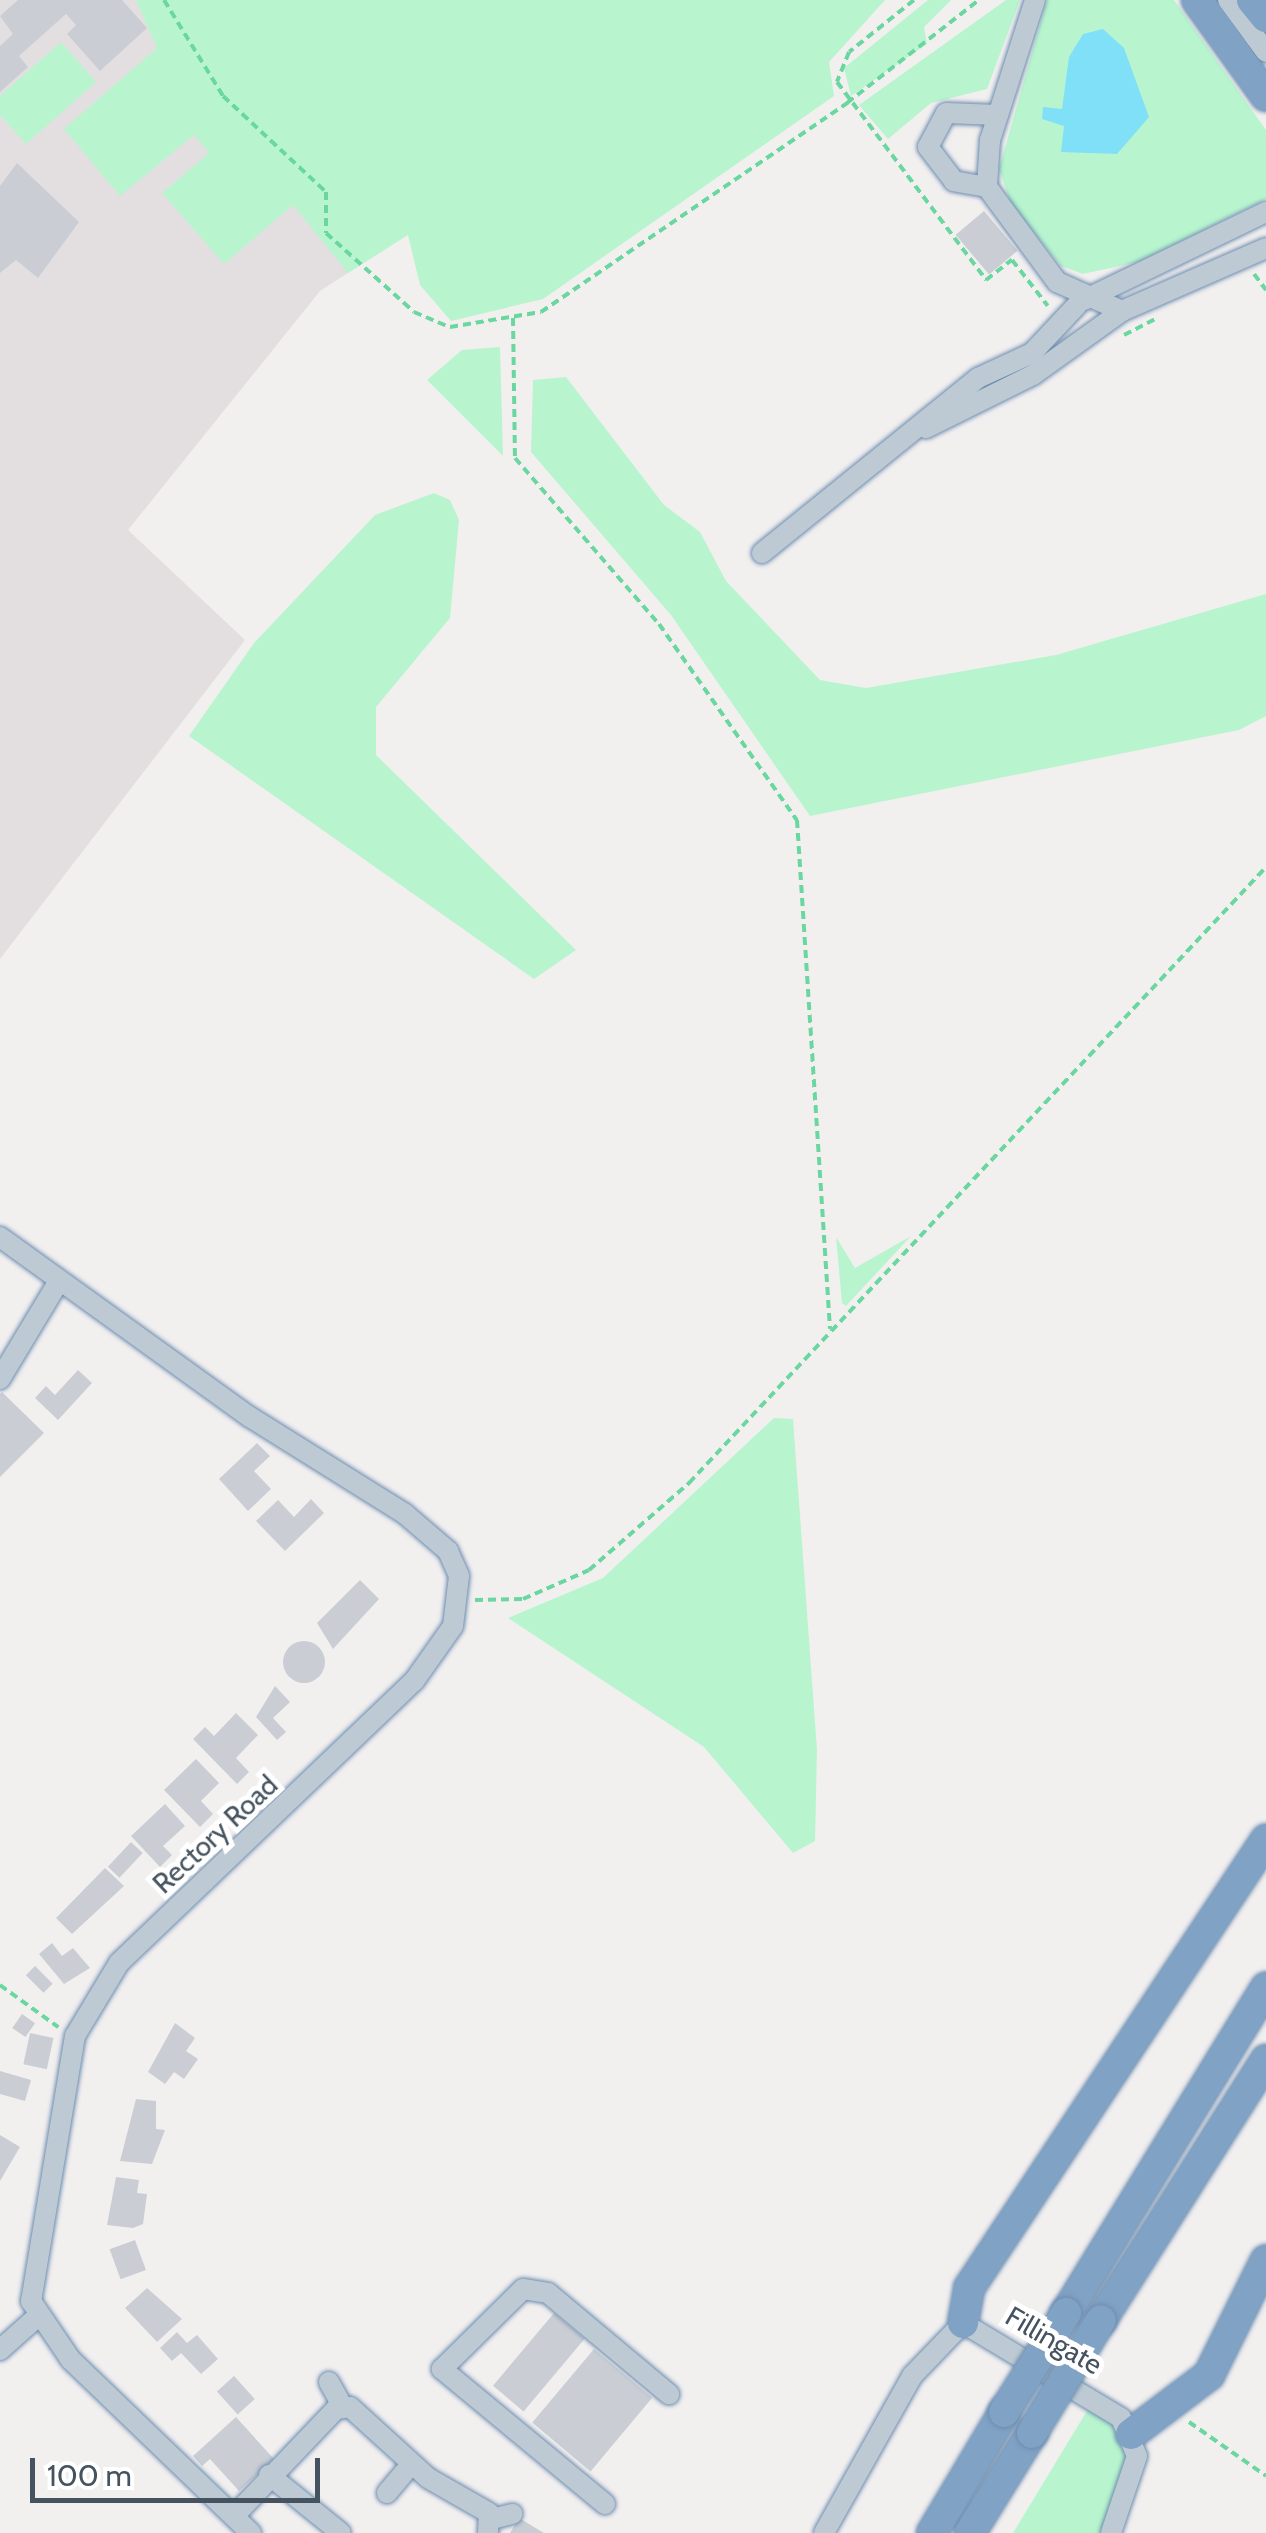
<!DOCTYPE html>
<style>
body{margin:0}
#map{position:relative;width:1266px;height:2533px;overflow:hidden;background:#f2efef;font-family:Cabin,sans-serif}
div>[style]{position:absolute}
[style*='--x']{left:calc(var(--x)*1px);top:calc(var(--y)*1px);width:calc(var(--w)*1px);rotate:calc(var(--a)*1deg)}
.education>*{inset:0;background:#e3dfe1}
.green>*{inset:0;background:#b8f5ce}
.water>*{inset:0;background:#80e0f7}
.building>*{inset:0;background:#caced4;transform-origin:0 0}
.round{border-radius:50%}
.path>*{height:4px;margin-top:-2px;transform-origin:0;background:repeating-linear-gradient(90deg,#6bd7a0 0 8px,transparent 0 13px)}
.roads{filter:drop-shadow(0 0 2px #6c8db0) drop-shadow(0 0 2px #6c8db0)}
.minor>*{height:20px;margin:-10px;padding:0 10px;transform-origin:10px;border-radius:10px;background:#becad3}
.highway>*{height:30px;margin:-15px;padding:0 15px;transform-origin:15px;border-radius:15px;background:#80a2c4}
.bridges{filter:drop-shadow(0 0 2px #6c8db0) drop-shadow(0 0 2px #6c8db0)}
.highway-bridge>*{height:30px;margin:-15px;padding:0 15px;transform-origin:15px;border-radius:15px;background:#80a2c4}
span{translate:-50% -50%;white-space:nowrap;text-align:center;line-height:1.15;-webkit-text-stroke:10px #fff;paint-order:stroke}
.street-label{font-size:28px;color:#44535f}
.scale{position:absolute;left:30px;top:2458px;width:290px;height:45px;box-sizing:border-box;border:5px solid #44535f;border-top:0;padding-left:12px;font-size:30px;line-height:35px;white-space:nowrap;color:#44535f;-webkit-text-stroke:8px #fff;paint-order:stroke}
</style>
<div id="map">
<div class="education">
<i style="clip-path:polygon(0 0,768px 0,320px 291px,128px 530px,245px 640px,0 959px)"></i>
</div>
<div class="green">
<i style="clip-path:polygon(136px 0,885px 0,829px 62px,834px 96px,543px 299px,451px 321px,420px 285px,408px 235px,348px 273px,293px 205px,224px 264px,162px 193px,209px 153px,194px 135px,120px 196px,64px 129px,157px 48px)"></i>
<i style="clip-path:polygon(928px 0,951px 0,924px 27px,927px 44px,851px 96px,844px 68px)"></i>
<i style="clip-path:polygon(1006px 0,1020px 0,987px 89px,931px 103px,888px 139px,859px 105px)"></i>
<i style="clip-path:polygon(1047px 0,1174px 0,1266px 130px,1266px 199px,1138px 262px,1083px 274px,1061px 266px,1011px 204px,999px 169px)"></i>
<i style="clip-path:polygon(61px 42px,96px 82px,26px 144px,0 115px,0 96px)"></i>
<i style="clip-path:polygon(500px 347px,503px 456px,427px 380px,462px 350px)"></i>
<i style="clip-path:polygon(566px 377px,664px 505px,700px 532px,726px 581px,820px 680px,866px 688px,1056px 655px,1266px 594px,1266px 716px,1239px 730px,810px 816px,671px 615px,531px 452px,533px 380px)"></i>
<i style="clip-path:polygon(434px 493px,450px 500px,459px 520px,450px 618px,376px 707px,376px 755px,576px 950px,534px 979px,189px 736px,254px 643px,375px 515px)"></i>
<i style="clip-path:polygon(911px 1236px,846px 1306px,842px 1303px,836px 1237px,855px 1268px)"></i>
<i style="clip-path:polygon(774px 1418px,793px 1419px,817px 1750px,815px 1841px,793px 1853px,704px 1747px,508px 1618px,603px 1578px)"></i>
<i style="clip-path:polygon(1096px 2396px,1131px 2434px,1111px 2533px,1013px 2533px)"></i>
</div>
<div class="water">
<i style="clip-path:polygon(1103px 29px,1124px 48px,1149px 117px,1117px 154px,1061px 152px,1064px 126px,1042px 119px,1043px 107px,1062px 109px,1069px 57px,1083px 34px)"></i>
</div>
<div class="building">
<i style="clip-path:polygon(18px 0,122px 0,147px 28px,100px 71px,67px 34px,76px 25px,66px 14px,19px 56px,28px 67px,0 92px,0 46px,13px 34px,0 16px)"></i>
<i style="clip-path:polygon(17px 163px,79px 222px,38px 278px,16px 260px,0 273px,0 186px)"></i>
<i style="left:984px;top:211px;width:52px;height:37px;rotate:50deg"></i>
<i style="clip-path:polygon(78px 1370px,92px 1383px,58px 1420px,35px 1398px,46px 1386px,55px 1395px)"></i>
<i style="clip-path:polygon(2px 1392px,44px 1433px,0 1477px,0 1394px)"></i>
<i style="clip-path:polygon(257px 1443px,270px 1456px,254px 1471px,271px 1489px,248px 1511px,219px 1479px)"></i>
<i style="clip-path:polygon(311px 1499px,324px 1513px,285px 1551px,256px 1521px,278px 1500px,294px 1517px)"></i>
<i style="clip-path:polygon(360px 1580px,379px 1599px,333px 1649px,317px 1623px)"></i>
<i class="round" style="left:283px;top:1641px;width:42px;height:42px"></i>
<i style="clip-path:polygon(275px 1686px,290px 1702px,273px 1718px,286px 1732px,277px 1740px,256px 1717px)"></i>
<i style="clip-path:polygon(236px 1713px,258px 1735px,236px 1758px,249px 1772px,237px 1784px,193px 1739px,205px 1727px,214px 1736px)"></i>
<i style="clip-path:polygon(196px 1759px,219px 1783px,201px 1801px,213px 1814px,200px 1827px,164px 1790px)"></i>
<i style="clip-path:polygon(165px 1804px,185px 1826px,163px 1846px,172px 1855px,160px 1867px,131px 1836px)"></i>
<i style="left:131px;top:1842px;width:16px;height:34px;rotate:43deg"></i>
<i style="clip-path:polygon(105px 1868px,124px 1886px,72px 1934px,56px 1918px)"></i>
<i style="clip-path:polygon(52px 1943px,62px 1956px,73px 1948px,90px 1968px,64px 1984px,39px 1954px)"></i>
<i style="left:35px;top:1966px;width:25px;height:13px;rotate:45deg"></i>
<i style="left:22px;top:2014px;width:16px;height:17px;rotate:35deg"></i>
<i style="clip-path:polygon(175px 2023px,195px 2038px,186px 2051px,198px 2059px,184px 2079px,174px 2072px,165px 2084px,148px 2072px)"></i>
<i style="left:30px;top:2033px;width:24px;height:32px;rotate:12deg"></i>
<i style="clip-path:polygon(0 2071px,31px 2080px,25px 2101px,0 2094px)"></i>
<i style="clip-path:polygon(136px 2099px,156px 2101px,156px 2129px,165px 2130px,152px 2164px,120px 2161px)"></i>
<i style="clip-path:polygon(0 2135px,20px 2147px,0 2181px)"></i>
<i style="clip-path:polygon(116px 2177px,139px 2180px,137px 2193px,147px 2194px,143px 2224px,133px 2228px,107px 2225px)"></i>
<i style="left:135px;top:2240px;width:32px;height:27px;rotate:70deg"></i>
<i style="clip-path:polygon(147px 2288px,182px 2319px,157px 2342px,125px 2308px)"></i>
<i style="left:554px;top:2313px;width:40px;height:95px;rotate:40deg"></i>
<i style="clip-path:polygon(177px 2332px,187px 2343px,197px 2335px,218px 2359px,201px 2374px,181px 2353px,172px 2361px,160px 2348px)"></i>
<i style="left:594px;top:2349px;width:76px;height:96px;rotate:40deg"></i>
<i style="left:234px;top:2376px;width:31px;height:23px;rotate:48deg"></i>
<i style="clip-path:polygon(236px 2417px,274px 2459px,239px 2491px,210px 2459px,202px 2466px,193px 2456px)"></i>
<i style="clip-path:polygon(519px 2518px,544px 2533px,510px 2533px)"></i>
</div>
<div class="path">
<i style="--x:164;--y:0;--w:113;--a:58.4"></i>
<i style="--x:223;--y:96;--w:141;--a:43"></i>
<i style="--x:326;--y:192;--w:41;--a:90"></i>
<i style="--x:326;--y:233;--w:118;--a:41.9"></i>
<i style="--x:414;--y:312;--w:39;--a:23"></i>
<i style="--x:450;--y:327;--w:92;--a:-9.4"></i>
<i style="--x:541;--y:312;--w:371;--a:-34.3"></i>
<i style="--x:847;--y:103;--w:167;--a:-38"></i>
<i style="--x:914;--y:0;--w:83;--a:141.3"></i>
<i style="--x:849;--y:52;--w:32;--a:112"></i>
<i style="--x:837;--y:82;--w:248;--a:53"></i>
<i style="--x:986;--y:280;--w:33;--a:-38"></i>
<i style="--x:1012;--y:260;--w:58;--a:52"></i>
<i style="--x:1254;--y:274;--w:20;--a:53"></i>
<i style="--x:513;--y:318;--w:140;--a:89.2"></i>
<i style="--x:515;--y:458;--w:220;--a:49.1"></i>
<i style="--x:659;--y:624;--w:240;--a:54.9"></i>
<i style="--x:797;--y:820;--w:510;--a:86.29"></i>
<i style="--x:1124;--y:335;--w:34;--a:-27"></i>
<i style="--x:475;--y:1600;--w:48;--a:-1.2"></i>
<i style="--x:523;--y:1599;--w:72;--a:-23.7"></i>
<i style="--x:589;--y:1570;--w:133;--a:-41"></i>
<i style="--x:689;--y:1483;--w:844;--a:-46.87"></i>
<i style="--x:0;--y:1985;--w:72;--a:35.9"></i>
<i style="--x:1189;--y:2422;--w:94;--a:35"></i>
</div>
<div class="roads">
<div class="minor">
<i style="--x:1035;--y:0;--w:147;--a:107.8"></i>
<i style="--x:990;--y:140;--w:47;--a:93.7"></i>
<i style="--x:987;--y:187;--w:118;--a:53.6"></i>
<i style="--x:1057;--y:282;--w:71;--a:24"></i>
<i style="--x:1228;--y:0;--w:64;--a:53.8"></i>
<i style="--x:987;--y:187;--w:34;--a:-170"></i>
<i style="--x:954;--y:181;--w:43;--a:-127.4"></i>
<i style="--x:928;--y:147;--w:38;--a:-62"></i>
<i style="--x:946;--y:113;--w:52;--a:2.2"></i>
<i style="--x:1084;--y:300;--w:202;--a:-25.8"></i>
<i style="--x:926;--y:428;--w:119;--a:-26.4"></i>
<i style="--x:1033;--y:375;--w:110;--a:-35.7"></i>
<i style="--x:1122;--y:311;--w:157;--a:-23.6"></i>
<i style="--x:762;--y:553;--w:278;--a:-39"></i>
<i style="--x:978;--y:378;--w:60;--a:-24.8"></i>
<i style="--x:1032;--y:353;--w:66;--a:-46.8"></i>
<i style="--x:0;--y:1237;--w:308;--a:35.8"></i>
<i style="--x:250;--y:1417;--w:183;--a:32"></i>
<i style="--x:405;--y:1514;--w:57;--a:40.7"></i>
<i style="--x:448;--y:1551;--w:27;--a:66"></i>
<i style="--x:459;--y:1576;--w:50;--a:96.8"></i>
<i style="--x:453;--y:1626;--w:67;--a:125.3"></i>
<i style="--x:414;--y:1681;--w:408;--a:136.3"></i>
<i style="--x:119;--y:1963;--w:85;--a:121.1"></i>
<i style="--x:75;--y:2036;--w:269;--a:99.4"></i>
<i style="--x:31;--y:2301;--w:71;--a:55.9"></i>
<i style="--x:71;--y:2360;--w:250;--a:43.9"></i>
<i style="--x:0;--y:1379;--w:114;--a:-59"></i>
<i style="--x:0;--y:2350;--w:51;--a:-41.8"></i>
<i style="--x:329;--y:2382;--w:29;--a:61"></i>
<i style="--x:269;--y:2475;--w:92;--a:38.9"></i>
<i style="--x:387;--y:2493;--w:38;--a:-50"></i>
<i style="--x:605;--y:2504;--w:212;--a:-140.4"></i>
<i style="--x:442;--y:2369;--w:114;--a:-44.6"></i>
<i style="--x:523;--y:2289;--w:25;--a:9"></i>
<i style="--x:548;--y:2293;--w:158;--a:39.9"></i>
<i style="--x:234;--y:2516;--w:148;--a:-46.4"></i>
<i style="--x:336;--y:2409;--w:14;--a:-8"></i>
<i style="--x:350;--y:2407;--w:105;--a:42.3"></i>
<i style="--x:428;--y:2478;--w:70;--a:29.8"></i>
<i style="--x:489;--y:2513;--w:20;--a:93"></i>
<i style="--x:492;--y:2519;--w:21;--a:-14"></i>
<i style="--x:824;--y:2533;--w:180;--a:-60.7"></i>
<i style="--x:912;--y:2376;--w:74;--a:-46.1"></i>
<i style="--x:963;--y:2323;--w:184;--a:31"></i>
<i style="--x:1121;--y:2418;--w:41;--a:67.2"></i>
<i style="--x:1137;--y:2456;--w:81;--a:108.7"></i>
</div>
<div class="highway">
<i style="--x:1197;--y:0;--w:118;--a:54.3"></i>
<i style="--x:1252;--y:0;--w:22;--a:51"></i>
<i style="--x:1066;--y:2313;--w:382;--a:-58.4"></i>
<i style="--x:1101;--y:2320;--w:308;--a:-57.6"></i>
<i style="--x:963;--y:2323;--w:36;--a:-80"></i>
<i style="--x:969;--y:2288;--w:538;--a:-56.46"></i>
<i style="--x:1131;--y:2434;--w:98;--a:-37.1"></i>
<i style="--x:1209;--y:2375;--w:128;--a:-63.6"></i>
<i style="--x:932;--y:2533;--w:141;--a:-59.2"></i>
<i style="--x:970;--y:2533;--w:118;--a:-58.2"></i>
</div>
</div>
<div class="bridges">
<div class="highway-bridge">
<i style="--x:1004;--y:2412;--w:117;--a:-57.9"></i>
<i style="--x:1032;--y:2433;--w:132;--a:-58.6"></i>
</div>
</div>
<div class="street-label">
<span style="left:215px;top:1834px;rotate:-43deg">Rectory Road</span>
<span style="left:1054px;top:2340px;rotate:30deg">Fillingate</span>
</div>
<div class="scale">100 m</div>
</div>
